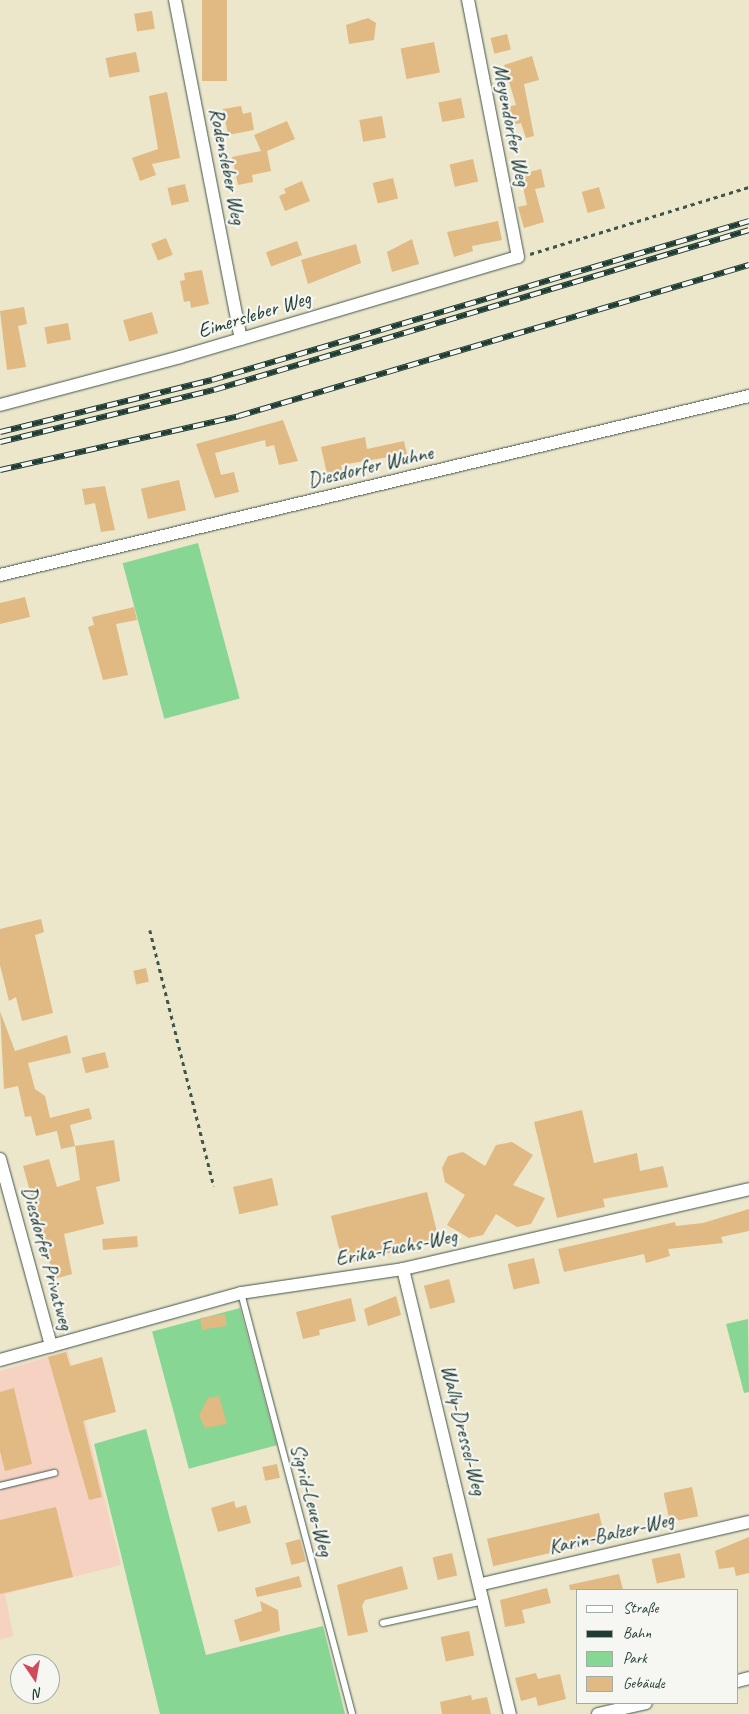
<!DOCTYPE html>
<meta charset="utf-8">
<style>
body{margin:0}
#map{position:relative;width:749px;height:1714px;overflow:hidden;background:#ece6cb;font-family:Caveat,sans-serif}
div>[style]{position:absolute}
[style*='--x']{left:calc(var(--x)*1px);top:calc(var(--y)*1px);width:calc(var(--w)*1px);rotate:calc(var(--a)*1deg)}
.built>*{inset:0;background:#f6d2c3}
.green>*{inset:0;background:#88d694;transform-origin:0 0}
.building>*{inset:0;background:#e1b983;transform-origin:0 0}
.path>*{height:2.5px;margin-top:-1.25px;transform-origin:0;background:repeating-linear-gradient(90deg,#3e564b 0 4px,transparent 0 8px)}
.roads{filter:drop-shadow(0 0 1px #3e564b) drop-shadow(0 0 1px #3e564b)}
.service>*{height:6px;margin:-3px;padding:0 3px;transform-origin:3px;border-radius:3px;background:#fff}
.minor>*{height:12px;margin:-6px;padding:0 6px;transform-origin:6px;border-radius:6px;background:#fff}
.rail>*{height:5.5px;margin-top:-2.75px;transform-origin:0;background:repeating-linear-gradient(90deg,#f6f6f2 0 11px,#1f3d34 0 22px);box-sizing:border-box;border-block:1px solid #1f3d34}
span{translate:-50% -50%;white-space:nowrap;text-align:center;line-height:1.15;-webkit-text-stroke:4.5px #f6f6f2;paint-order:stroke}
.street-label{font-size:21px;color:#1f3d34}
.legend{position:absolute;left:576px;top:1589px;width:162px;height:115px;box-sizing:border-box;background:#f6f6f2;border:1px solid #a0aca6;margin:0;padding:6px 9px;list-style:none;font-size:15px;color:#1f3d34}
.legend li{display:flex;align-items:center;gap:10px;height:25px}
.legend b{width:25px;border:1px solid #a0aca6}
.north{position:absolute;left:10px;top:1654px;width:50px;height:50px;box-sizing:border-box;background:#f6f6f2;border:1px solid #a0aca6;border-radius:50%;rotate:168deg;font-size:14px;font-weight:700;line-height:20px;text-align:center;color:#1f3d34}
.north::after{content:'';display:block;margin:auto;width:18px;height:22px;background:#d1495b;clip-path:polygon(50% 0,100% 100%,50% 72%,0 100%)}
</style>
<div id="map">
<div class="built">
<i style="clip-path:polygon(68px 1351px,121px 1565px,5px 1594px,13px 1636px,0 1640px,0 1371px)"></i>
</div>
<div class="green">
<i style="left:198px;top:543px;width:161px;height:78px;rotate:75deg"></i>
<i style="left:240px;top:1308px;width:142px;height:91px;rotate:75deg"></i>
<i style="clip-path:polygon(748px 1319px,749px 1392px,744px 1393px,726px 1324px)"></i>
<i style="clip-path:polygon(146px 1429px,206px 1655px,323px 1626px,345px 1714px,160px 1714px,94px 1444px)"></i>
</div>
<div class="building">
<i style="left:202px;top:0;width:25px;height:81px"></i>
<i style="left:152px;top:11px;width:18px;height:18px;rotate:81deg"></i>
<i style="clip-path:polygon(368px 18px,376px 23px,374px 40px,349px 44px,346px 25px)"></i>
<i style="left:507px;top:34px;width:16px;height:17px;rotate:76deg"></i>
<i style="left:434px;top:42px;width:31px;height:34px;rotate:79deg"></i>
<i style="left:136px;top:52px;width:20px;height:31px;rotate:79deg"></i>
<i style="clip-path:polygon(532px 56px,539px 80px,524px 84px,534px 136px,526px 138px,521px 123px,511px 125px,507px 107px,516px 105px,504px 65px)"></i>
<i style="clip-path:polygon(167px 92px,180px 158px,152px 164px,156px 175px,140px 181px,132px 158px,158px 149px,149px 96px)"></i>
<i style="left:461px;top:98px;width:20px;height:23px;rotate:79deg"></i>
<i style="clip-path:polygon(241px 106px,243px 114px,251px 112px,254px 130px,228px 135px,223px 109px)"></i>
<i style="left:382px;top:116px;width:22px;height:23px;rotate:80deg"></i>
<i style="clip-path:polygon(287px 121px,295px 139px,267px 151px,271px 171px,252px 175px,253px 182px,238px 185px,232px 157px,261px 151px,254px 135px)"></i>
<i style="left:473px;top:159px;width:23px;height:24px;rotate:77deg"></i>
<i style="clip-path:polygon(528px 167px,529px 172px,541px 169px,545px 187px,535px 189px,544px 222px,524px 228px,518px 207px,527px 205px,519px 169px)"></i>
<i style="left:393px;top:178px;width:21px;height:21px;rotate:76deg"></i>
<i style="clip-path:polygon(302px 181px,310px 201px,285px 211px,279px 196px,286px 193px,284px 189px)"></i>
<i style="left:185px;top:184px;width:18px;height:18px;rotate:77deg"></i>
<i style="left:599px;top:187px;width:22px;height:18px;rotate:74deg"></i>
<i style="clip-path:polygon(498px 221px,502px 240px,472px 246px,473px 251px,454px 257px,447px 232px)"></i>
<i style="left:166px;top:238px;width:18px;height:16px;rotate:68deg"></i>
<i style="clip-path:polygon(412px 239px,419px 264px,392px 272px,387px 252px)"></i>
<i style="left:297px;top:241px;width:15px;height:33px;rotate:70deg"></i>
<i style="clip-path:polygon(356px 244px,361px 263px,308px 284px,301px 260px)"></i>
<i style="clip-path:polygon(202px 270px,209px 304px,191px 308px,190px 301px,184px 302px,180px 281px,185px 280px,184px 273px)"></i>
<i style="clip-path:polygon(24px 307px,27px 324px,18px 326px,26px 367px,7px 370px,0 311px)"></i>
<i style="left:152px;top:312px;width:22px;height:30px;rotate:74deg"></i>
<i style="left:68px;top:323px;width:17px;height:24px;rotate:80deg"></i>
<i style="clip-path:polygon(283px 420px,298px 461px,279px 465px,274px 445px,266px 447px,265px 440px,215px 453px,221px 475px,234px 472px,239px 492px,215px 498px,196px 444px)"></i>
<i style="clip-path:polygon(365px 437px,367px 449px,404px 441px,407px 454px,341px 465px,344px 480px,329px 483px,321px 447px)"></i>
<i style="left:179px;top:480px;width:31px;height:39px;rotate:77deg"></i>
<i style="clip-path:polygon(105px 486px,115px 530px,101px 532px,95px 503px,85px 505px,82px 489px)"></i>
<i style="clip-path:polygon(25px 597px,30px 617px,0 624px,0 603px)"></i>
<i style="clip-path:polygon(134px 607px,137px 620px,116px 624px,128px 675px,103px 680px,88px 627px,94px 625px,92px 617px)"></i>
<i style="clip-path:polygon(41px 919px,44px 932px,35px 935px,53px 1013px,22px 1021px,16px 997px,9px 1001px,0 965px,0 929px)"></i>
<i style="left:146px;top:968px;width:14px;height:13px;rotate:78deg"></i>
<i style="clip-path:polygon(0 1011px,15px 1051px,67px 1035px,71px 1053px,28px 1063px,35px 1089px,45px 1096px,50px 1118px,89px 1108px,92px 1119px,70px 1125px,75px 1146px,61px 1149px,57px 1131px,36px 1136px,31px 1116px,25px 1117px,18px 1086px,4px 1089px)"></i>
<i style="left:105px;top:1052px;width:16px;height:24px;rotate:76deg"></i>
<i style="clip-path:polygon(582px 1110px,594px 1163px,637px 1153px,640px 1171px,663px 1166px,668px 1187px,603px 1199px,605px 1207px,557px 1218px,534px 1122px)"></i>
<i style="clip-path:polygon(114px 1140px,120px 1181px,96px 1187px,104px 1224px,64px 1234px,72px 1274px,54px 1279px,23px 1166px,49px 1159px,57px 1187px,80px 1180px,75px 1146px)"></i>
<i style="clip-path:polygon(512px 1142px,533px 1155px,513px 1185px,545px 1198px,531px 1224px,517px 1227px,496px 1214px,483px 1235px,469px 1238px,447px 1225px,465px 1195px,445px 1182px,442px 1168px,448px 1156px,463px 1152px,485px 1166px,496px 1145px)"></i>
<i style="left:272px;top:1178px;width:28px;height:40px;rotate:77deg"></i>
<i style="left:427px;top:1192px;width:50px;height:99px;rotate:76deg"></i>
<i style="clip-path:polygon(749px 1209px,749px 1231px,721px 1237px,723px 1243px,668px 1249px,670px 1256px,646px 1263px,644px 1254px,564px 1272px,558px 1249px,675px 1222px,676px 1226px,703px 1223px)"></i>
<i style="left:137px;top:1236px;width:11px;height:35px;rotate:85deg"></i>
<i style="left:534px;top:1258px;width:26px;height:27px;rotate:77deg"></i>
<i style="left:449px;top:1279px;width:24px;height:26px;rotate:75deg"></i>
<i style="clip-path:polygon(396px 1296px,401px 1315px,368px 1326px,364px 1309px)"></i>
<i style="clip-path:polygon(351px 1298px,356px 1321px,319px 1330px,320px 1335px,303px 1339px,296px 1312px)"></i>
<i style="left:225px;top:1314px;width:12px;height:25px;rotate:81deg"></i>
<i style="clip-path:polygon(66px 1352px,70px 1366px,102px 1357px,116px 1412px,83px 1421px,102px 1497px,89px 1500px,48px 1357px)"></i>
<i style="clip-path:polygon(14px 1388px,32px 1464px,5px 1471px,0 1451px,0 1392px)"></i>
<i style="clip-path:polygon(219px 1396px,227px 1424px,205px 1428px,199px 1415px,208px 1398px)"></i>
<i style="left:277px;top:1464px;width:14px;height:15px;rotate:78deg"></i>
<i style="left:692px;top:1487px;width:30px;height:29px;rotate:78deg"></i>
<i style="clip-path:polygon(234px 1501px,236px 1508px,246px 1505px,251px 1523px,218px 1532px,211px 1508px)"></i>
<i style="clip-path:polygon(56px 1507px,73px 1577px,0 1594px,0 1520px)"></i>
<i style="left:599px;top:1513px;width:28px;height:115px;rotate:77deg"></i>
<i style="clip-path:polygon(749px 1537px,749px 1573px,736px 1576px,734px 1567px,719px 1569px,715px 1551px)"></i>
<i style="left:300px;top:1539px;width:23px;height:15px;rotate:75deg"></i>
<i style="left:452px;top:1553px;width:23px;height:20px;rotate:77deg"></i>
<i style="left:680px;top:1553px;width:25px;height:29px;rotate:78deg"></i>
<i style="clip-path:polygon(402px 1566px,408px 1589px,365px 1600px,362px 1606px,368px 1632px,348px 1636px,337px 1585px)"></i>
<i style="clip-path:polygon(619px 1574px,623px 1590px,570px 1590px,569px 1585px)"></i>
<i style="clip-path:polygon(299px 1576px,302px 1587px,257px 1597px,255px 1588px)"></i>
<i style="clip-path:polygon(547px 1588px,551px 1603px,522px 1610px,525px 1623px,505px 1627px,500px 1600px)"></i>
<i style="clip-path:polygon(260px 1601px,278px 1610px,280px 1631px,240px 1642px,234px 1620px,262px 1611px)"></i>
<i style="left:469px;top:1631px;width:25px;height:29px;rotate:78deg"></i>
<i style="clip-path:polygon(536px 1673px,538px 1679px,560px 1674px,566px 1699px,538px 1706px,536px 1697px,521px 1701px,515px 1678px)"></i>
<i style="clip-path:polygon(471px 1695px,472px 1700px,487px 1697px,491px 1714px,442px 1714px,440px 1702px)"></i>
</div>
<div class="path">
<i style="--x:530;--y:254;--w:229;--a:-17"></i>
<i style="--x:150;--y:930;--w:264;--a:76"></i>
</div>
<div class="roads">
<div class="service">
<i style="--x:241;--y:1293;--w:435;--a:75.2"></i>
<i style="--x:0;--y:1486;--w:56;--a:-13.5"></i>
<i style="--x:383;--y:1623;--w:103;--a:-12.3"></i>
</div>
<div class="minor">
<i style="--x:175;--y:0;--w:345;--a:79"></i>
<i style="--x:0;--y:405;--w:186;--a:-14.9"></i>
<i style="--x:180;--y:357;--w:352;--a:-16.5"></i>
<i style="--x:518;--y:257;--w:262;--a:-101"></i>
<i style="--x:0;--y:575;--w:770;--a:-13.44"></i>
<i style="--x:0;--y:1159;--w:194;--a:74.7"></i>
<i style="--x:51;--y:1346;--w:53;--a:164.6"></i>
<i style="--x:403;--y:1269;--w:458;--a:76.5"></i>
<i style="--x:51;--y:1346;--w:197;--a:-15.6"></i>
<i style="--x:241;--y:1293;--w:164;--a:-8.4"></i>
<i style="--x:403;--y:1269;--w:355;--a:-13"></i>
<i style="--x:482;--y:1584;--w:274;--a:-13.1"></i>
<i style="--x:738;--y:1681;--w:11;--a:-15"></i>
<i style="--x:598;--y:1714;--w:49;--a:-12.9"></i>
</div>
</div>
<div class="rail">
<i style="--x:0;--y:432;--w:218;--a:-13.8"></i>
<i style="--x:212;--y:380;--w:560;--a:-16.49"></i>
<i style="--x:0;--y:442;--w:220;--a:-13.7"></i>
<i style="--x:214;--y:390;--w:558;--a:-16.65"></i>
<i style="--x:0;--y:470;--w:245;--a:-12.7"></i>
<i style="--x:239;--y:416;--w:532;--a:-16.49"></i>
</div>
<div class="street-label">
<span style="left:512px;top:125px;rotate:79deg">Meyendorfer Weg</span>
<span style="left:228px;top:166px;rotate:79deg">Rodensleber Weg</span>
<span style="left:254px;top:314px;rotate:-17deg">Eimersleber Weg</span>
<span style="left:370px;top:466px;rotate:-13deg">Diesdorfer Wuhne</span>
<span style="left:396px;top:1247px;rotate:-11deg">Erika-Fuchs-Weg</span>
<span style="left:48px;top:1258px;rotate:75deg">Diesdorfer Privatweg</span>
<span style="left:464px;top:1430px;rotate:76deg">Wally-Dressel-Weg</span>
<span style="left:312px;top:1500px;rotate:75deg">Sigrid-Leue-Weg</span>
<span style="left:611px;top:1533px;rotate:-13deg">Karin-Balzer-Weg</span>
</div>
<ul class="legend">
<li><b style="height:6px;background:#fff"></b>Straße</li>
<li><b style="height:6px;background:#1f3d34"></b>Bahn</li>
<li><b style="height:14px;background:#88d694"></b>Park</li>
<li><b style="height:14px;background:#e1b983"></b>Gebäude</li>
</ul>
<div class="north">N</div>
</div>
